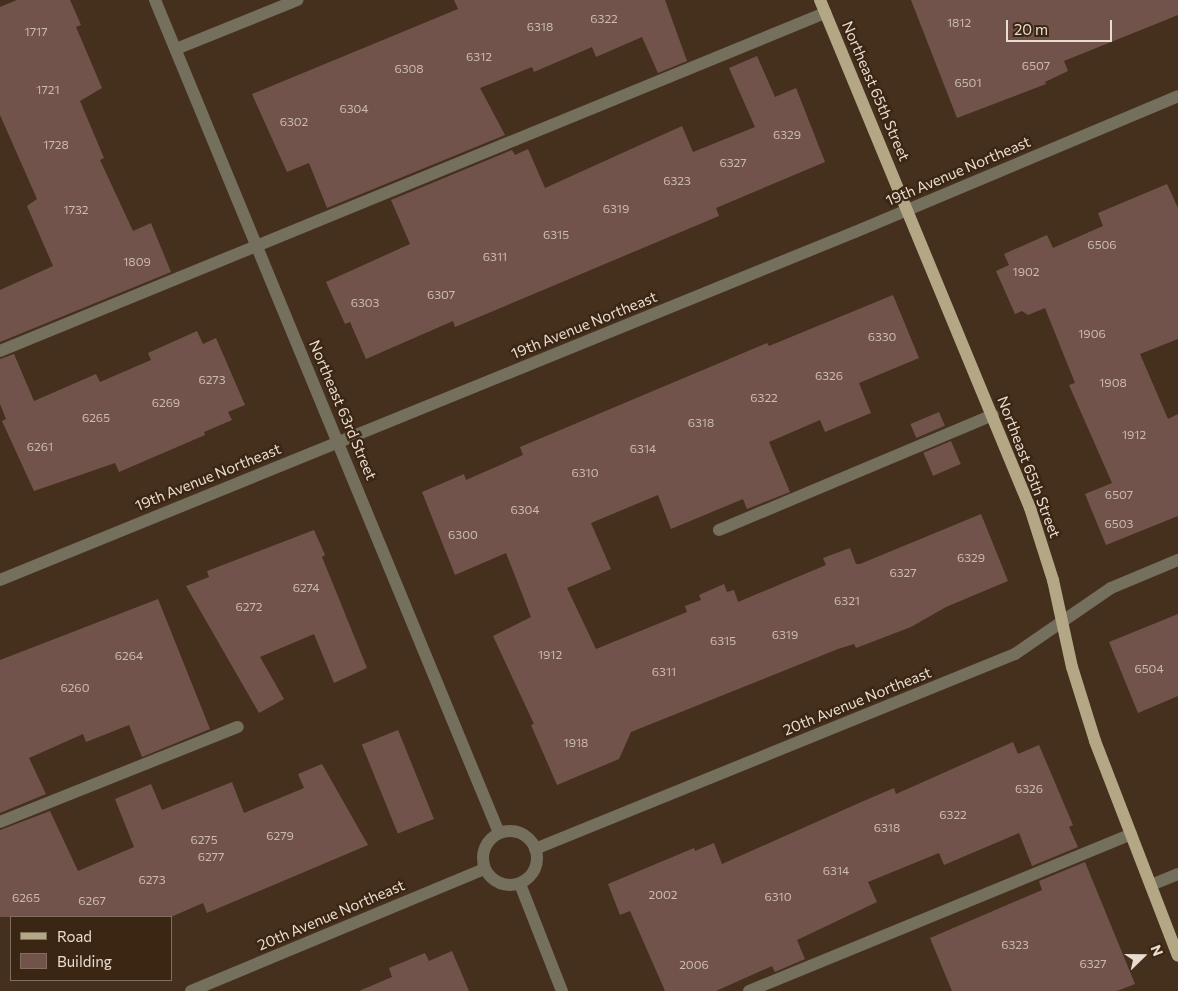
<!DOCTYPE html>
<style>
body{margin:0}
#map{position:relative;width:1178px;height:991px;overflow:hidden;background:#45301d;font-family:Commissioner,sans-serif}
div>[style]{position:absolute}
[style*='--x']{left:calc(var(--x)*1px);top:calc(var(--y)*1px);width:calc(var(--w)*1px);rotate:calc(var(--a)*1deg)}
.building>*{inset:0;background:#72534b;transform-origin:0 0}
.minor>*{height:12px;margin:-6px;padding:0 6px;transform-origin:6px;border-radius:6px;background:#756f5e}
.minor>.ring{margin:-6px;padding:0;box-sizing:content-box;background:none;border:12px solid #756f5e;border-radius:50%}
.major>*{height:12px;margin:-6px;padding:0 6px;transform-origin:6px;border-radius:6px;background:#b3a785}
span{translate:-50% -50%;white-space:nowrap;text-align:center;line-height:1.15;-webkit-text-stroke:4.5px #3a2613;paint-order:stroke}
.number-label{font-size:12px;color:#cbbaaf}
.number-label span{-webkit-text-stroke-width:0}
.street-label{font-size:15px;color:#e9dcd0}
.legend{position:absolute;left:10px;top:916px;width:162px;height:65px;box-sizing:border-box;background:#3a2613;border:1px solid #806f5f;margin:0;padding:6px 9px;list-style:none;font-size:15px;color:#e9dcd0}
.legend li{display:flex;align-items:center;gap:10px;height:25px}
.legend b{width:25px;border:1px solid #806f5f}
.north{position:absolute;left:1118px;top:931px;width:50px;height:50px;-webkit-text-stroke:4px #3a2613;paint-order:stroke;rotate:68deg;font-size:14px;font-weight:700;line-height:20px;text-align:center;color:#e9dcd0}
.north::after{content:'';display:block;margin:auto;width:18px;height:22px;background:#e9dcd0;clip-path:polygon(50% 0,100% 100%,50% 72%,0 100%)}
.scale{position:absolute;left:1006px;top:20px;width:106px;height:22px;box-sizing:border-box;border:2px solid #e9dcd0;border-top:0;padding-left:6px;font-size:15px;line-height:18px;white-space:nowrap;color:#e9dcd0;-webkit-text-stroke:4px #3a2613;paint-order:stroke}
</style>
<div id="map">
<div class="building">
<i style="clip-path:polygon(17px 0,70px 0,81px 25px,76px 27px,102px 88px,80px 101px,104px 158px,100px 160px,133px 231px,151px 223px,171px 272px,0 342px,0 290px,53px 266px,27px 206px,37px 199px,0 115px,0 7px)"></i>
<i style="clip-path:polygon(454px 0,665px 0,687px 61px,658px 73px,642px 37px,596px 57px,592px 47px,534px 72px,532px 67px,480px 88px,505px 135px,327px 208px,309px 163px,287px 172px,252px 94px,458px 9px)"></i>
<i style="clip-path:polygon(911px 0,1178px 0,1178px 15px,1064px 61px,1068px 71px,1045px 82px,1046px 84px,957px 118px)"></i>
<i style="clip-path:polygon(757px 56px,775px 97px,796px 88px,825px 162px,716px 208px,719px 216px,455px 327px,453px 321px,366px 359px,350px 322px,345px 324px,326px 282px,410px 244px,391px 200px,512px 150px,515px 155px,528px 149px,545px 188px,682px 126px,693px 152px,755px 127px,729px 68px)"></i>
<i style="clip-path:polygon(1167px 184px,1178px 208px,1178px 339px,1140px 354px,1168px 419px,1178px 414px,1178px 516px,1106px 545px,1085px 494px,1112px 483px,1069px 385px,1075px 383px,1045px 308px,1028px 315px,1022px 311px,1015px 314px,996px 271px,1009px 265px,1004px 254px,1047px 235px,1053px 248px,1103px 226px,1098px 213px)"></i>
<i style="clip-path:polygon(893px 295px,919px 358px,859px 383px,871px 413px,825px 432px,820px 420px,769px 442px,790px 492px,747px 509px,743px 499px,671px 529px,658px 495px,591px 523px,611px 569px,567px 588px,596px 649px,687px 612px,685px 606px,701px 600px,699px 595px,724px 584px,727px 592px,734px 590px,738px 602px,826px 565px,823px 558px,850px 548px,856px 564px,860px 564px,981px 514px,1008px 581px,946px 607px,911px 627px,856px 648px,854px 644px,838px 649px,631px 732px,619px 759px,557px 785px,531px 725px,534px 724px,493px 636px,531px 617px,506px 553px,455px 575px,422px 492px,464px 474px,466px 480px,523px 455px,520px 447px,767px 343px,769px 346px)"></i>
<i style="clip-path:polygon(197px 331px,203px 344px,216px 338px,245px 405px,228px 412px,232px 420px,204px 432px,205px 435px,119px 472px,115px 463px,34px 491px,2px 421px,6px 419px,0 404px,0 359px,14px 354px,34px 401px,96px 374px,100px 382px,151px 360px,148px 353px)"></i>
<i style="left:939px;top:412px;width:15px;height:31px;rotate:67deg"></i>
<i style="left:951px;top:441px;width:25px;height:30px;rotate:67deg"></i>
<i style="clip-path:polygon(314px 530px,325px 555px,322px 557px,367px 668px,334px 683px,314px 634px,260px 657px,284px 699px,259px 713px,186px 586px,209px 577px,207px 571px)"></i>
<i style="clip-path:polygon(158px 599px,210px 729px,142px 757px,129px 725px,86px 742px,83px 734px,29px 758px,46px 794px,0 813px,0 660px)"></i>
<i style="clip-path:polygon(1178px 614px,1178px 696px,1138px 713px,1109px 642px)"></i>
<i style="left:398px;top:730px;width:96px;height:39px;rotate:68deg"></i>
<i style="clip-path:polygon(1013px 742px,1018px 754px,1039px 745px,1073px 825px,1069px 827px,1078px 847px,1032px 866px,1019px 833px,944px 865px,939px 853px,868px 882px,877px 902px,797px 940px,805px 959px,775px 972px,772px 966px,716px 991px,665px 991px,630px 911px,620px 915px,608px 884px,694px 848px,695px 851px,714px 843px,722px 864px,859px 803px,894px 788px,896px 794px)"></i>
<i style="clip-path:polygon(322px 764px,368px 845px,207px 913px,203px 903px,171px 917px,0 917px,0 830px,50px 811px,78px 871px,134px 847px,115px 799px,151px 784px,162px 810px,232px 782px,244px 813px,304px 788px,298px 774px)"></i>
<i style="clip-path:polygon(1085px 862px,1135px 984px,1117px 991px,952px 991px,930px 938px,1042px 890px,1039px 881px)"></i>
<i style="clip-path:polygon(452px 951px,469px 991px,359px 991px,392px 977px,389px 968px,425px 953px,429px 961px)"></i>
</div>
<div class="minor">
<i style="--x:155;--y:0;--w:901;--a:67.56"></i>
<i style="--x:176;--y:49;--w:131;--a:-22"></i>
<i style="--x:0;--y:351;--w:892;--a:-22.28"></i>
<i style="--x:719;--y:530;--w:297;--a:-22.8"></i>
<i style="--x:0;--y:580;--w:923;--a:-22.15"></i>
<i style="--x:855;--y:232;--w:350;--a:-22.8"></i>
<i style="--x:0;--y:822;--w:256;--a:-21.8"></i>
<i class="ring" style="left:483px;top:831px;width:42px;height:42px"></i>
<i style="--x:535;--y:849;--w:518;--a:-22.11"></i>
<i style="--x:1015;--y:654;--w:116;--a:-34.5"></i>
<i style="--x:1111;--y:588;--w:73;--a:-22.7"></i>
<i style="--x:520;--y:884;--w:115;--a:68.6"></i>
<i style="--x:1151;--y:885;--w:29;--a:-22"></i>
<i style="--x:191;--y:991;--w:317;--a:-22.6"></i>
<i style="--x:749;--y:991;--w:413;--a:-22.3"></i>
</div>
<div class="major">
<i style="--x:820;--y:0;--w:550;--a:67.54"></i>
<i style="--x:1030;--y:508;--w:76;--a:72.3"></i>
<i style="--x:1053;--y:580;--w:89;--a:77.7"></i>
<i style="--x:1072;--y:667;--w:77;--a:72.7"></i>
<i style="--x:1095;--y:741;--w:230;--a:68.9"></i>
</div>
<div class="number-label">
<span style="left:604px;top:19px">6322</span>
<span style="left:959px;top:23px">1812</span>
<span style="left:540px;top:27px">6318</span>
<span style="left:36px;top:32px">1717</span>
<span style="left:479px;top:57px">6312</span>
<span style="left:1036px;top:66px">6507</span>
<span style="left:409px;top:69px">6308</span>
<span style="left:968px;top:83px">6501</span>
<span style="left:48px;top:90px">1721</span>
<span style="left:354px;top:109px">6304</span>
<span style="left:294px;top:122px">6302</span>
<span style="left:787px;top:135px">6329</span>
<span style="left:56px;top:145px">1728</span>
<span style="left:733px;top:163px">6327</span>
<span style="left:677px;top:181px">6323</span>
<span style="left:616px;top:209px">6319</span>
<span style="left:76px;top:210px">1732</span>
<span style="left:556px;top:235px">6315</span>
<span style="left:1102px;top:245px">6506</span>
<span style="left:495px;top:257px">6311</span>
<span style="left:137px;top:262px">1809</span>
<span style="left:1026px;top:272px">1902</span>
<span style="left:441px;top:295px">6307</span>
<span style="left:365px;top:303px">6303</span>
<span style="left:1092px;top:334px">1906</span>
<span style="left:882px;top:337px">6330</span>
<span style="left:829px;top:376px">6326</span>
<span style="left:212px;top:380px">6273</span>
<span style="left:1113px;top:383px">1908</span>
<span style="left:764px;top:398px">6322</span>
<span style="left:166px;top:403px">6269</span>
<span style="left:96px;top:418px">6265</span>
<span style="left:701px;top:423px">6318</span>
<span style="left:1134px;top:435px">1912</span>
<span style="left:40px;top:447px">6261</span>
<span style="left:643px;top:449px">6314</span>
<span style="left:585px;top:473px">6310</span>
<span style="left:1119px;top:495px">6507</span>
<span style="left:525px;top:510px">6304</span>
<span style="left:1119px;top:524px">6503</span>
<span style="left:463px;top:535px">6300</span>
<span style="left:971px;top:558px">6329</span>
<span style="left:903px;top:573px">6327</span>
<span style="left:306px;top:588px">6274</span>
<span style="left:847px;top:601px">6321</span>
<span style="left:249px;top:607px">6272</span>
<span style="left:785px;top:635px">6319</span>
<span style="left:723px;top:641px">6315</span>
<span style="left:550px;top:655px">1912</span>
<span style="left:129px;top:656px">6264</span>
<span style="left:1149px;top:669px">6504</span>
<span style="left:664px;top:672px">6311</span>
<span style="left:75px;top:688px">6260</span>
<span style="left:576px;top:743px">1918</span>
<span style="left:1029px;top:789px">6326</span>
<span style="left:953px;top:815px">6322</span>
<span style="left:887px;top:828px">6318</span>
<span style="left:280px;top:836px">6279</span>
<span style="left:204px;top:840px">6275</span>
<span style="left:211px;top:857px">6277</span>
<span style="left:836px;top:871px">6314</span>
<span style="left:152px;top:880px">6273</span>
<span style="left:663px;top:895px">2002</span>
<span style="left:778px;top:897px">6310</span>
<span style="left:26px;top:898px">6265</span>
<span style="left:92px;top:901px">6267</span>
<span style="left:1015px;top:945px">6323</span>
<span style="left:1093px;top:964px">6327</span>
<span style="left:694px;top:965px">2006</span>
</div>
<div class="street-label">
<span style="left:876px;top:91px;rotate:67deg">Northeast 65th Street</span>
<span style="left:958px;top:171px;rotate:-23deg">19th Avenue Northeast</span>
<span style="left:584px;top:325px;rotate:-22deg">19th Avenue Northeast</span>
<span style="left:343px;top:410px;rotate:67deg">Northeast 63rd Street</span>
<span style="left:1029px;top:467px;rotate:69deg">Northeast 65th Street</span>
<span style="left:208px;top:477px;rotate:-22deg">19th Avenue Northeast</span>
<span style="left:857px;top:701px;rotate:-22deg">20th Avenue Northeast</span>
<span style="left:331px;top:915px;rotate:-23deg">20th Avenue Northeast</span>
</div>
<ul class="legend">
<li><b style="height:6px;background:#b3a785"></b>Road</li>
<li><b style="height:14px;background:#72534b"></b>Building</li>
</ul>
<div class="north">N</div>
<div class="scale">20 m</div>
</div>
